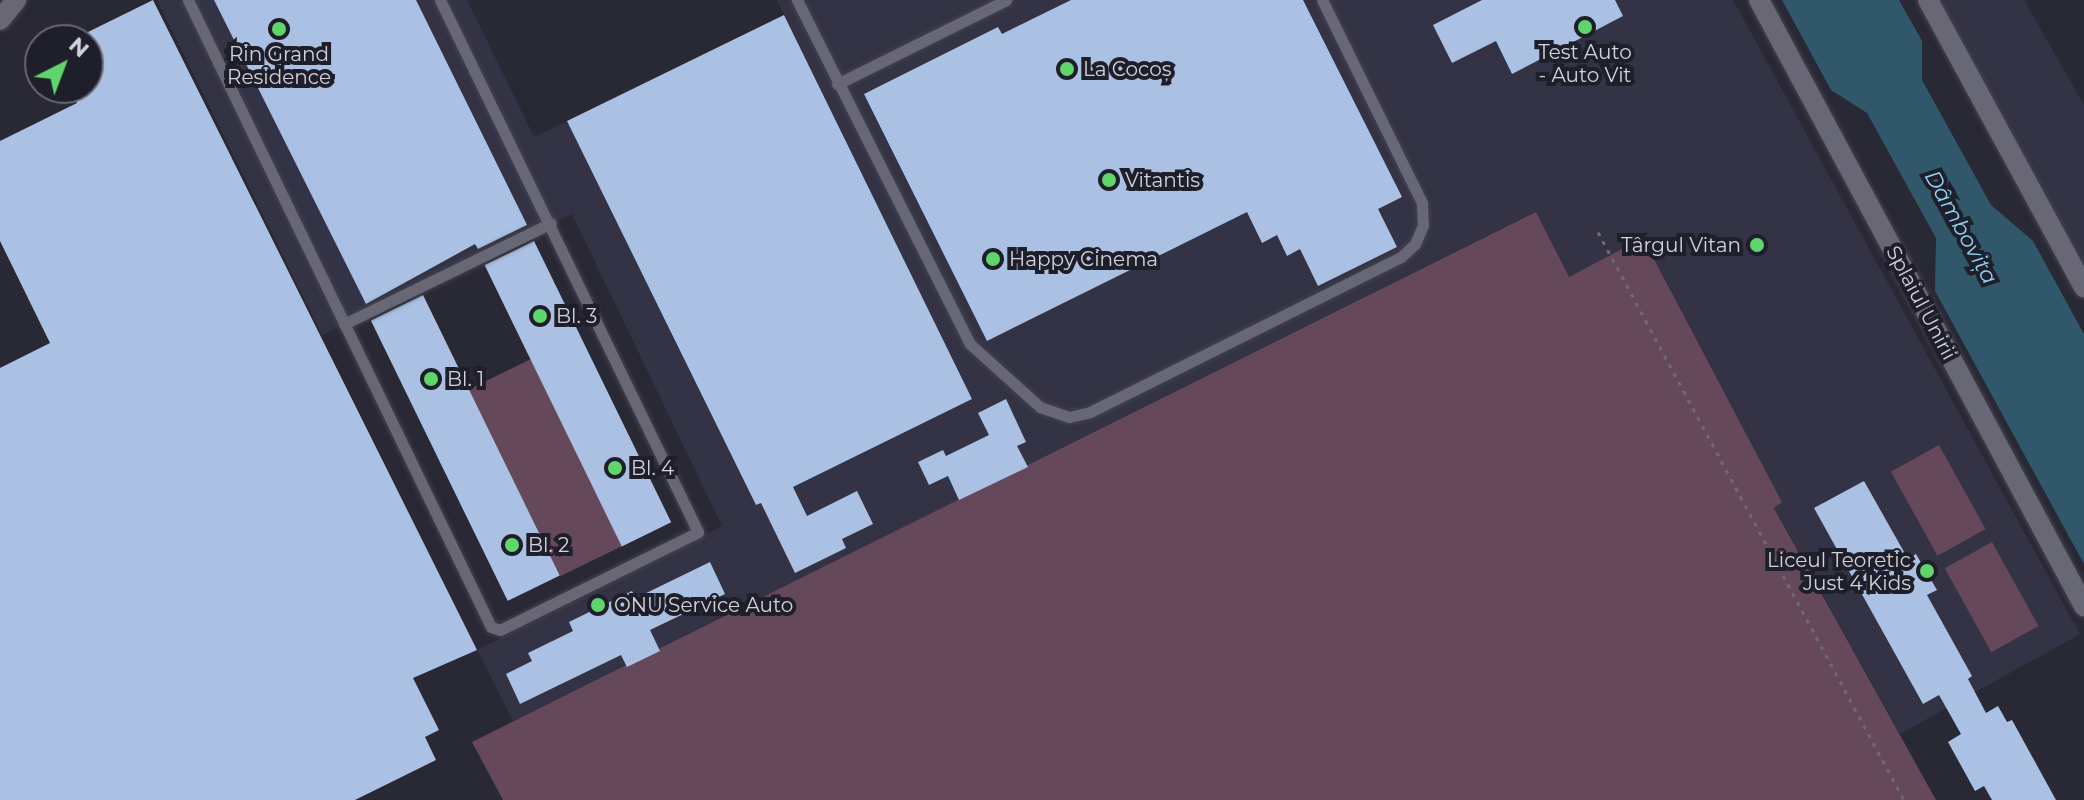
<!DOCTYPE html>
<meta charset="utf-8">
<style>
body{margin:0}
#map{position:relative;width:2084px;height:800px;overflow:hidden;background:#292835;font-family:Montserrat,sans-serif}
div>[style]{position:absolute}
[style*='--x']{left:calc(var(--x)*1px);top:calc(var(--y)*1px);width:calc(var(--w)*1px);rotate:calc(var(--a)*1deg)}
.built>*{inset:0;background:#333345}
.green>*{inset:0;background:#65495a;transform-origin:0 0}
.water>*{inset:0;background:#31586a}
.building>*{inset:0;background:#abc1e3;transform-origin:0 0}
.path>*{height:3px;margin-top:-1.5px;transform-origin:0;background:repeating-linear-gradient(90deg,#6b6a75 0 4px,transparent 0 10px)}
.roads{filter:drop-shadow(0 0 2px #44434e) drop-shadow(0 0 2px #44434e)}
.lane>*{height:11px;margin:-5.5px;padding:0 5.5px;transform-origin:5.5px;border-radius:5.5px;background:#676776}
.secondary>*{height:20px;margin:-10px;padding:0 10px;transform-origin:10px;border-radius:10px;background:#676776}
.dots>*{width:22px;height:22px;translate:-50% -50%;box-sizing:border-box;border:4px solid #1f1f2b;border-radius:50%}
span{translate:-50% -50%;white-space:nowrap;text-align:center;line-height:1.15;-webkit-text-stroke:8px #1f1f2b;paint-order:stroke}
.poi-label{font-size:20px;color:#d2d2da}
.left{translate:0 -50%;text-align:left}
.right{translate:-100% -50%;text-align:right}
.street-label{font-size:20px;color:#d2d2da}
.water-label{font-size:22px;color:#8dd2f3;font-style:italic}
.north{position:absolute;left:24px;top:24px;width:80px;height:80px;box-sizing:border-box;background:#1f1f2b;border:2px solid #676771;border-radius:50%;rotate:42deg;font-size:22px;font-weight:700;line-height:32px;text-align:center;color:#d2d2da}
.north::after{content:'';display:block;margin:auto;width:28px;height:36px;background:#5fd56b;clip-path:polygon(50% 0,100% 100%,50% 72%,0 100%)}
</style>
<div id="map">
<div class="built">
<i style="clip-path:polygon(157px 0,467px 0,534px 137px,567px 121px,756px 505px,972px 399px,777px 0,1733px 0,2080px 634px,1900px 734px,1774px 507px,1782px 502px,1644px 239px,1569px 278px,1536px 212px,1040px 465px,513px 721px,477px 650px,722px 526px,572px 214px,322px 335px)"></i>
<i style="clip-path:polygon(1939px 0,2024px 0,2084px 105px,2084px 267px)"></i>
</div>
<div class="green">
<i style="clip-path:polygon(1536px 212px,1569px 277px,1643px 238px,1782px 502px,1774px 508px,1936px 800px,503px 800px,472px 742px)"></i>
<i style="left:531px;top:359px;width:208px;height:69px;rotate:64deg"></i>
<i style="left:1939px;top:445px;width:96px;height:55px;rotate:61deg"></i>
<i style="left:1992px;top:542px;width:96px;height:54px;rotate:61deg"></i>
</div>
<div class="water">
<i style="clip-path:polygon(1782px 0,1899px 0,1922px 41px,1922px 80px,1991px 205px,2033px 241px,2084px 334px,2084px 564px,1935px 291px,1936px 238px,1867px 113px,1831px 90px)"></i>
</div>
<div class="building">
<i style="clip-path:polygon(153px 0,477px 650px,413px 678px,439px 730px,425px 737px,436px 760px,355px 800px,0 800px,0 368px,50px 343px,0 241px,0 141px,77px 103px,69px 88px,88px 88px,88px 32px)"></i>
<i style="clip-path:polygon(214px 0,416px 0,527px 225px,478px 249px,475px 244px,366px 304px)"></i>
<i style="clip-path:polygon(1071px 0,1303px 0,1402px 197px,1378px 209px,1397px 247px,1318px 286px,1300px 249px,1287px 256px,1277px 235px,1262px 243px,1247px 212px,987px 341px,864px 94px,998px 27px,1002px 34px)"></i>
<i style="clip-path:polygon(1482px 0,1615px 0,1623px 16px,1512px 74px,1496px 41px,1452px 63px,1433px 25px)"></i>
<i style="clip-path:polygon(784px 15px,972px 399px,793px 487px,807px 516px,857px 491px,873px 524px,842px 539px,846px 548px,795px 573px,761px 503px,756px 505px,567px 121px)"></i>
<i style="left:534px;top:241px;width:313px;height:55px;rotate:64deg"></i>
<i style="left:423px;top:295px;width:312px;height:58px;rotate:64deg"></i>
<i style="clip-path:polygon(1006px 399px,1026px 442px,1017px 446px,1028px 467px,959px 500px,948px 476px,929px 485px,918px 462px,943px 450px,946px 456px,989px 435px,978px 413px)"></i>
<i style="clip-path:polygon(1864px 481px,1908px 559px,1916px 554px,1937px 590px,1927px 595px,1972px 676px,1968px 679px,1986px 713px,1998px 706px,2007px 722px,2012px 720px,2056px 800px,1992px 800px,1984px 786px,1975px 791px,1948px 742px,1961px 734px,1939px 695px,1923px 704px,1814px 508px)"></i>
<i style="clip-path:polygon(710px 562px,725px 594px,650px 630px,660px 651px,627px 667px,621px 655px,520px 704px,506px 674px,532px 661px,528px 653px,573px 631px,569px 622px,632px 591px,636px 598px)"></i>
</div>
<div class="path">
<i style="--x:1598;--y:232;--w:645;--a:61.69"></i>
</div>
<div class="roads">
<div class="lane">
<i style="--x:188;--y:0;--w:696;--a:64.21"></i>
<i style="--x:491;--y:627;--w:9;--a:18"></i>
<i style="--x:500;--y:630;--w:221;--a:-26.3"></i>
<i style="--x:698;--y:532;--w:591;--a:-115.87"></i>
<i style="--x:797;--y:0;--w:385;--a:63.3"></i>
<i style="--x:970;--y:344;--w:94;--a:42"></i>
<i style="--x:1040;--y:407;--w:31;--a:19"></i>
<i style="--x:1069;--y:417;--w:22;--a:-13"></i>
<i style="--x:1090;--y:412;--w:347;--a:-26.5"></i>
<i style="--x:1401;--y:257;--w:19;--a:-43"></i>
<i style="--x:1415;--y:244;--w:21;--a:-67"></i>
<i style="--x:1423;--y:225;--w:22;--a:-93"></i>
<i style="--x:1422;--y:203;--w:226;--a:-116.2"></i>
<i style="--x:837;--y:84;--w:189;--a:-26.4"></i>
<i style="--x:344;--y:324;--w:230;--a:-26"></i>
</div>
<div class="secondary">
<i style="--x:1759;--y:0;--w:688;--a:61.8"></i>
<i style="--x:1928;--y:0;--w:327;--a:61.5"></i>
<i style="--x:0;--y:20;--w:26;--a:-51"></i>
</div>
</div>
<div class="dots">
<i style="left:1585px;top:27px;background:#5fd56b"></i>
<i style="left:279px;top:29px;background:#5fd56b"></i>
<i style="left:1067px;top:69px;background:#5fd56b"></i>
<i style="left:1109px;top:180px;background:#5fd56b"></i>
<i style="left:1757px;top:245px;background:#5fd56b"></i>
<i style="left:993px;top:259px;background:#5fd56b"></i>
<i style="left:540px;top:316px;background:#5fd56b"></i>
<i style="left:431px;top:379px;background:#5fd56b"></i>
<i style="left:615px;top:468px;background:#5fd56b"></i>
<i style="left:512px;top:545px;background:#5fd56b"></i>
<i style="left:1927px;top:571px;background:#5fd56b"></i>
<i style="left:598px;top:605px;background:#5fd56b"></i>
</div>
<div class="poi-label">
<span style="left:1585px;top:64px">Test Auto<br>- Auto Vit</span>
<span style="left:279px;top:66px">Rin Grand<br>Residence</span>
<span class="left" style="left:1083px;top:69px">La Cocoș</span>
<span class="left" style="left:1125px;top:180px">Vitantis</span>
<span class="right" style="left:1741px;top:245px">Târgul Vitan</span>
<span class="left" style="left:1009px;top:259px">Happy Cinema</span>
<span class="left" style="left:556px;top:316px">Bl. 3</span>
<span class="left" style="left:447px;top:379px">Bl. 1</span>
<span class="left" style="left:631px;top:468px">Bl. 4</span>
<span class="left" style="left:528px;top:545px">Bl. 2</span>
<span class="right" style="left:1911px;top:572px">Liceul Teoretic<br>Just 4 Kids</span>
<span class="left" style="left:614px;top:605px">ONU Service Auto</span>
</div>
<div class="street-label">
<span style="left:1921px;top:303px;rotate:62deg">Splaiul Unirii</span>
</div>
<div class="water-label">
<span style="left:1961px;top:227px;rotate:61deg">Dâmbovița</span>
</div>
<div class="north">N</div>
</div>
